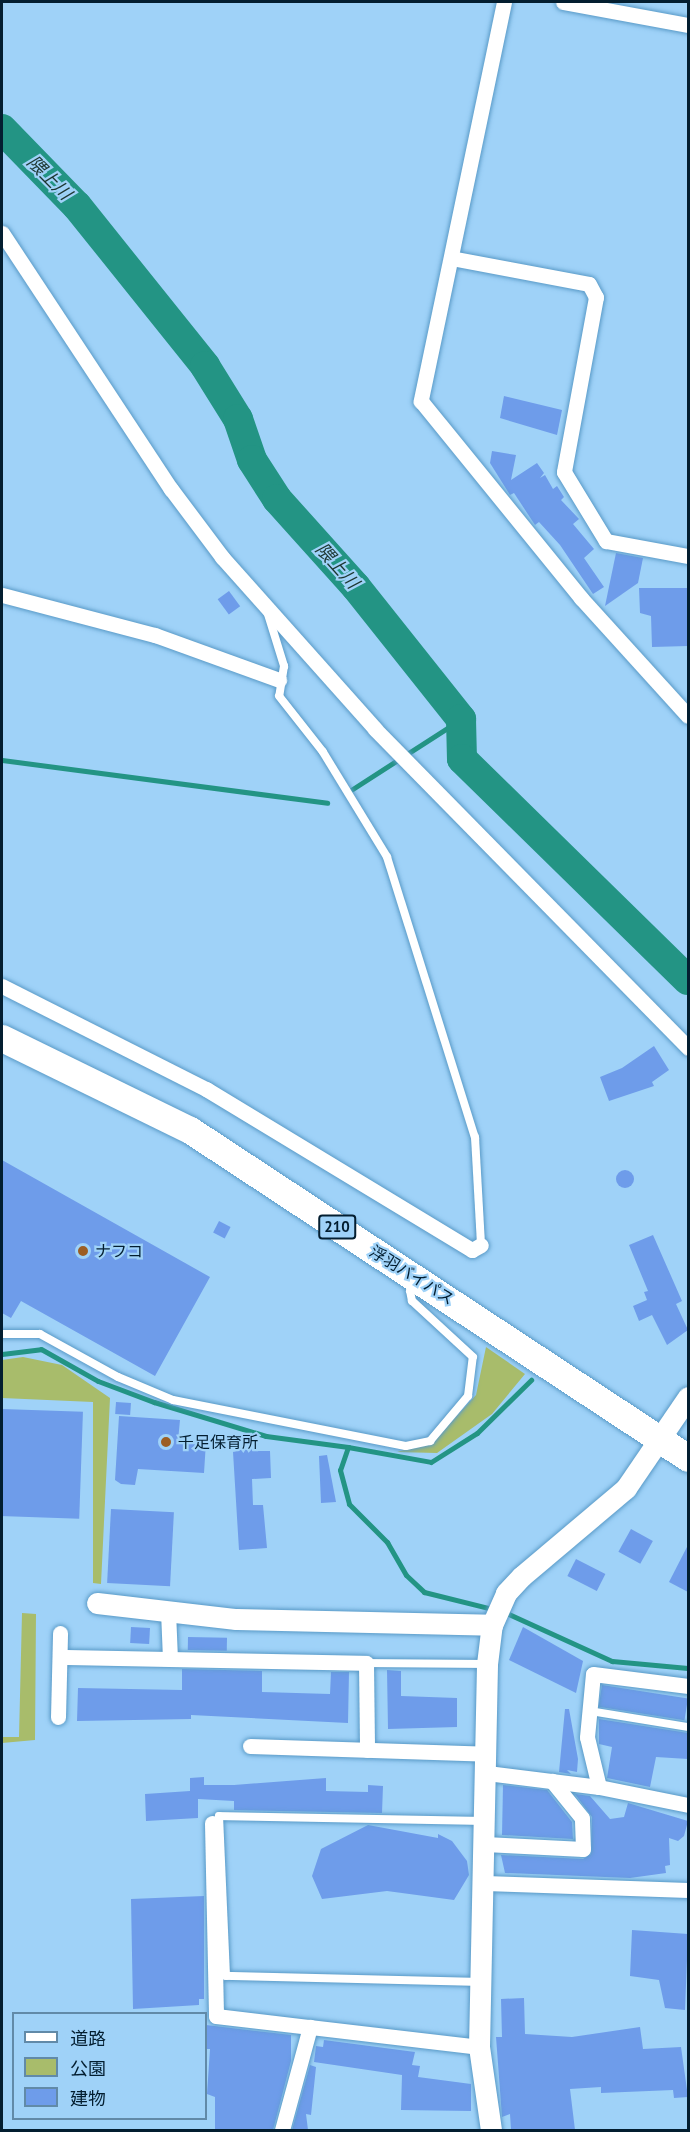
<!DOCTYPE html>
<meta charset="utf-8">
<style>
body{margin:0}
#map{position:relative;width:690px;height:2132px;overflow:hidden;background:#9fd2f8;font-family:"PT Sans","Noto Sans JP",sans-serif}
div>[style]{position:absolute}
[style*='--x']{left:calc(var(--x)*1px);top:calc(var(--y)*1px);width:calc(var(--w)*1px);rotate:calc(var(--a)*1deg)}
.green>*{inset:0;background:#a8bc6b}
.stream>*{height:5px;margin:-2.5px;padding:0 2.5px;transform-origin:2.5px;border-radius:2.5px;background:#239484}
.river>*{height:30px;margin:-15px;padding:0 15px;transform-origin:15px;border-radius:15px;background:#239484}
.building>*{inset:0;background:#6e9cea;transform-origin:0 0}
.round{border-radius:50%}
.roads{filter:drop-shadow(0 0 2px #599ac7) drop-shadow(0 0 2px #599ac7)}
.lane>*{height:8px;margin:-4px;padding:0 4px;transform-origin:4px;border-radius:4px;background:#fff}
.street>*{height:15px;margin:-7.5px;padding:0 7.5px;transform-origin:7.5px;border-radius:7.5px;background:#fff}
.secondary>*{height:21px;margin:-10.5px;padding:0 10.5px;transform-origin:10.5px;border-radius:10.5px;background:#fff}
.highway>*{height:27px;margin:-13.5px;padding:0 13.5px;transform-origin:13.5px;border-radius:13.5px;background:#fff}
.dots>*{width:16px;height:16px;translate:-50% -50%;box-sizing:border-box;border:3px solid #9fd2f8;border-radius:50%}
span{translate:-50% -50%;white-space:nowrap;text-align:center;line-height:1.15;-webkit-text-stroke:4.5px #9fd2f8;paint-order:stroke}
.shield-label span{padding:2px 4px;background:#9fd2f8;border:2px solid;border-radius:4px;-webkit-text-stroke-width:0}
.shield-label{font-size:15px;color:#031e30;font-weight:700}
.poi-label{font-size:16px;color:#031e30}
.left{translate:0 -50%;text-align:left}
.street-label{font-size:16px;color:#031e30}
.water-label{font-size:18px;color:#1d3530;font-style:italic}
.frame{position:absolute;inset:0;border:3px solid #031e30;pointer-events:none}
.legend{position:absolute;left:12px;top:2012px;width:195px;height:108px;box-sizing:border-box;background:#9fd2f8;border:2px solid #618aa8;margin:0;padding:8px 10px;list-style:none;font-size:18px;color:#031e30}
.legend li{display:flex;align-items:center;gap:12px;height:30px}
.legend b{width:30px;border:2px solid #618aa8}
</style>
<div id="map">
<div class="green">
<i style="clip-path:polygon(486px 1347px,525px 1374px,492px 1414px,437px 1453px,397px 1452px,434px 1441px,476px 1395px)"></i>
<i style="clip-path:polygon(23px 1357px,62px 1365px,110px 1398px,101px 1584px,93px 1583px,93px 1402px,2px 1398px,2px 1360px)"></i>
<i style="clip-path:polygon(22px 1613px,36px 1614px,35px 1740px,2px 1743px,2px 1737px,19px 1737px)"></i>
</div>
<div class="stream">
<i style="--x:2;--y:760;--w:328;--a:7.5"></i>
<i style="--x:351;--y:790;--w:131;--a:-32.8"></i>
<i style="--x:2;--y:1354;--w:39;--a:-7"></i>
<i style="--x:41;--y:1349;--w:65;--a:29.3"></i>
<i style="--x:98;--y:1381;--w:60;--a:20.6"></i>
<i style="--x:154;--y:1402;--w:117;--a:16.9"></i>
<i style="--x:266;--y:1436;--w:83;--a:7.6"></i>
<i style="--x:348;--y:1447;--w:24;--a:109"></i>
<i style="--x:340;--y:1470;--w:35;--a:75"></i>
<i style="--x:349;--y:1504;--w:54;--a:45"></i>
<i style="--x:387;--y:1542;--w:38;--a:60"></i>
<i style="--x:406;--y:1575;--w:25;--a:43"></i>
<i style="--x:424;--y:1592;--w:70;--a:14"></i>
<i style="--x:348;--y:1447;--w:84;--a:10.2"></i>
<i style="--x:431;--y:1462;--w:54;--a:-32.2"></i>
<i style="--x:477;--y:1433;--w:76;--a:-44.5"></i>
<i style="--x:504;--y:1612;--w:119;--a:24.4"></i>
<i style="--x:612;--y:1661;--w:76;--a:5.3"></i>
</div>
<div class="river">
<i style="--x:2;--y:129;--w:107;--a:45.8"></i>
<i style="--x:77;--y:206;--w:205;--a:51.3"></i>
<i style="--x:205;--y:366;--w:62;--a:58.1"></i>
<i style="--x:238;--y:419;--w:43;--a:71.1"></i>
<i style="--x:252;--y:460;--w:46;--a:57.3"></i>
<i style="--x:277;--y:499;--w:118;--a:48.1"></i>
<i style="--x:356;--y:587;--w:169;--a:51.5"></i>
<i style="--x:461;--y:719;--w:40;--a:88.6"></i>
<i style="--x:462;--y:759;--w:316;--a:44.4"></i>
</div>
<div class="building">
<i style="clip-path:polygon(504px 396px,562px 410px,557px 435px,500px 418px)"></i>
<i style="clip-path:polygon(492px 451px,516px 455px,511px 480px,537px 463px,544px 473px,540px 478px,545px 475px,553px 489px,557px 486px,564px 497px,561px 500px,579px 519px,573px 524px,594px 549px,584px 558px,604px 587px,593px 594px,560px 545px,539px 522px,535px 525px,514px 493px,510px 495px,490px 463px)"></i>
<i style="clip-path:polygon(616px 553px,643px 558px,638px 583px,605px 606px)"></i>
<i style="clip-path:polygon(639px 588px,688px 588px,688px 646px,652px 647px,651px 616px,640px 613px)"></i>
<i style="left:229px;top:591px;width:19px;height:14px;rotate:54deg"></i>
<i style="clip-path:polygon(654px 1046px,669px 1070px,652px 1082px,654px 1086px,609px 1101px,600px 1077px,622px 1068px)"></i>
<i style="clip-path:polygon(2px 1160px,210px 1277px,155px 1376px,21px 1301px,11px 1318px,2px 1313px)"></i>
<i class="round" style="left:616px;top:1170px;width:18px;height:18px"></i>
<i style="left:219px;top:1221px;width:13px;height:13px;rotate:27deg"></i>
<i style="clip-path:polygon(653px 1235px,682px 1301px,676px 1304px,688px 1330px,667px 1345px,652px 1315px,639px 1321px,633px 1306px,647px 1300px,644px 1292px,648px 1291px,629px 1245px)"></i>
<i style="left:116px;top:1402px;width:15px;height:12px;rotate:4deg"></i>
<i style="left:2px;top:1409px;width:81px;height:107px;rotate:2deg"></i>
<i style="clip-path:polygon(119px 1416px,180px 1420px,178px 1441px,206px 1442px,204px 1473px,138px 1469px,135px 1485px,121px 1484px,115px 1480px)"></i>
<i style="clip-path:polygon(252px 1447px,252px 1451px,270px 1451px,271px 1478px,252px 1479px,253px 1505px,263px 1505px,267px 1548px,239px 1550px,233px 1452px)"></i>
<i style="clip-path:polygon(327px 1455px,336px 1502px,321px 1503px,319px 1456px)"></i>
<i style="left:111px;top:1509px;width:63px;height:74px;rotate:3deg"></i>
<i style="left:631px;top:1529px;width:25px;height:26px;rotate:29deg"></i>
<i style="clip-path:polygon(688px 1545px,688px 1592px,669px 1582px)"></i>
<i style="left:576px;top:1559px;width:33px;height:19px;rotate:27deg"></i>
<i style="left:131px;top:1627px;width:19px;height:16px;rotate:3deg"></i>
<i style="clip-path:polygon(523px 1627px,583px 1661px,576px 1693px,509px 1660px)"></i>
<i style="left:188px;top:1637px;width:39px;height:13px;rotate:1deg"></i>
<i style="clip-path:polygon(182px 1669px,262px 1671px,262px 1692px,330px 1694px,331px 1672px,349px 1672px,348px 1723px,191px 1715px,191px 1719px,77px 1721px,78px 1688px,182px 1690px)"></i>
<i style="clip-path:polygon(387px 1670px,401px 1671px,401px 1696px,457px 1698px,457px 1727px,388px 1729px)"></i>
<i style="left:602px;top:1685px;width:87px;height:22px;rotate:9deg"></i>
<i style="clip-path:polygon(565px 1709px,569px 1709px,578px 1759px,577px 1772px,567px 1770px,571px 1774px,559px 1772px)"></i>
<i style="clip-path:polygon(599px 1719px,688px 1733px,688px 1759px,656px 1757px,650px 1787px,607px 1778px,612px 1747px,599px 1744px)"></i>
<i style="clip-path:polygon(204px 1777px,204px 1785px,234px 1785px,326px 1778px,326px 1791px,368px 1792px,368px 1785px,383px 1786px,382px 1813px,234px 1810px,234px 1801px,198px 1799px,198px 1818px,146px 1821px,145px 1794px,190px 1791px,190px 1778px)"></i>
<i style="clip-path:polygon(503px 1785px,547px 1790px,572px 1822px,573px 1839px,502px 1835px)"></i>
<i style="clip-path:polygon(575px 1794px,590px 1796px,610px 1819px,624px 1817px,628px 1803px,688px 1821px,684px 1836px,678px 1841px,669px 1838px,670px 1865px,665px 1866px,666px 1873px,630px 1878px,505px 1873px,501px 1855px,583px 1859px,591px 1854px,592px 1817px)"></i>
<i style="clip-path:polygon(368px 1825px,438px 1838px,438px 1834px,452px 1841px,467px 1861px,469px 1875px,454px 1900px,387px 1891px,322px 1899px,312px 1876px,321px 1849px)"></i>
<i style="clip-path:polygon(204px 1896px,204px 1999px,199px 1999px,199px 2005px,133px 2009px,131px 1899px)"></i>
<i style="clip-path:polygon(632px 1930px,688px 1934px,685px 2010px,665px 2008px,659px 1980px,630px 1976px)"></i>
<i style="clip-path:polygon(524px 1998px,525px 2034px,572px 2037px,640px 2027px,643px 2049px,681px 2047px,688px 2097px,674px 2098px,673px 2090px,601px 2093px,601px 2087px,570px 2089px,575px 2130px,511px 2130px,510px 2114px,502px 2117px,496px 2037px,502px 2037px,501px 1999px)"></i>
<i style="clip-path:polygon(206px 2025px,291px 2035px,291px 2061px,273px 2130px,215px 2130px,215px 2097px,207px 2094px,210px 2049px,206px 2049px)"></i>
<i style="clip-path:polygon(324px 2040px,415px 2052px,412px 2065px,420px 2066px,418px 2077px,471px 2084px,471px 2111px,401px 2110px,402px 2075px,314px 2062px,316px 2046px,323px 2047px)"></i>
<i style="clip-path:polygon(310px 2065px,316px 2067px,311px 2115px,306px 2114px,308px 2130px,292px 2130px)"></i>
</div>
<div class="roads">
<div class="lane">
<i style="--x:267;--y:611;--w:58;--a:72.8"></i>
<i style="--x:284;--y:666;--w:30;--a:99"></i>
<i style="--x:279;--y:696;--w:71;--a:51.8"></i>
<i style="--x:323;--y:752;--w:123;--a:58.6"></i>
<i style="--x:387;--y:857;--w:294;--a:72.6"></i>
<i style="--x:475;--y:1137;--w:108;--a:86.8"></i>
<i style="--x:2;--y:1334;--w:38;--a:0"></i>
<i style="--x:40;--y:1334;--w:89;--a:28.9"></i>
<i style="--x:118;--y:1377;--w:60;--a:22.7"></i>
<i style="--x:173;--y:1400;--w:237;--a:11.2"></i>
<i style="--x:406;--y:1446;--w:25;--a:-12"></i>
<i style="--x:430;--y:1441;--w:59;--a:-49.8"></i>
<i style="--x:468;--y:1396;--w:39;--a:-83"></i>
<i style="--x:473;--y:1357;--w:83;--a:-137.4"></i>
<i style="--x:412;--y:1301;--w:10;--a:-101"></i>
<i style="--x:410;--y:1291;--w:9;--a:-49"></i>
<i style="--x:366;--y:1663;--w:119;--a:0.5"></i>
<i style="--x:590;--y:1711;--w:99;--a:9.3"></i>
<i style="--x:478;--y:1982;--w:252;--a:-178.6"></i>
<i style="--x:226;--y:1976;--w:160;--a:-92.5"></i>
<i style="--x:219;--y:1816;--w:262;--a:1.1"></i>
</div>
<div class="street">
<i style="--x:504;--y:2;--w:408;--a:101.8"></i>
<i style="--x:421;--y:401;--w:254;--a:50.9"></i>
<i style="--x:581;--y:598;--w:159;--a:47.8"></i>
<i style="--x:563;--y:2;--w:127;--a:10.4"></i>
<i style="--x:2;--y:233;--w:307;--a:56.6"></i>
<i style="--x:171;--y:489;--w:85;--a:53.1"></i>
<i style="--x:222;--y:557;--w:230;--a:48.3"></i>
<i style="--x:375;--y:729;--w:447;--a:45.5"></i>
<i style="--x:451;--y:258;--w:140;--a:10.7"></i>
<i style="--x:589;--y:284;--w:15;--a:62"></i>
<i style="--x:596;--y:297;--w:178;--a:100.4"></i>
<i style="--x:564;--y:472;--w:81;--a:58.7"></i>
<i style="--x:606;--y:541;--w:83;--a:10.4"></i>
<i style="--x:2;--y:595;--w:158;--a:14.7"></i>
<i style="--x:155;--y:635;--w:132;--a:19.9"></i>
<i style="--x:2;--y:986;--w:229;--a:26.8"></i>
<i style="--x:206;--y:1089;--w:311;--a:31.2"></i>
<i style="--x:472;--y:1250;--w:10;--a:-29"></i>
<i style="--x:168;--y:1611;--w:48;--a:87.6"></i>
<i style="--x:61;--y:1657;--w:305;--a:1.1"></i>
<i style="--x:366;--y:1663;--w:87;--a:89.3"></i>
<i style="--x:58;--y:1717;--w:84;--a:-88.6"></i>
<i style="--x:250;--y:1746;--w:237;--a:1.9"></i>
<i style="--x:487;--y:1773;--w:113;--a:7.1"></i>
<i style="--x:599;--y:1787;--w:91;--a:11.4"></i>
<i style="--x:599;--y:1787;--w:51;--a:-103.5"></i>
<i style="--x:587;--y:1737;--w:63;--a:-84.6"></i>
<i style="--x:593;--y:1674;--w:96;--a:7.2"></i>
<i style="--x:212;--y:1823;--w:193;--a:88.8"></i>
<i style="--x:216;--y:2016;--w:95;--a:6.7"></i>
<i style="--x:485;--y:1844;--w:98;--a:2.9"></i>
<i style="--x:583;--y:1849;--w:31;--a:-92"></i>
<i style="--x:582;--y:1818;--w:48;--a:-129"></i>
<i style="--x:485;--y:1883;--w:203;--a:2"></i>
<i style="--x:282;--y:2130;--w:107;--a:-74.8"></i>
<i style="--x:310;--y:2027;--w:170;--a:6.7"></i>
</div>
<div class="secondary">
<i style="--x:97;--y:1603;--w:140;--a:6.6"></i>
<i style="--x:236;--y:1619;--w:256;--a:1.3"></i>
<i style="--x:491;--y:2130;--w:84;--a:-98.2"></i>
<i style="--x:479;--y:2047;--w:383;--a:-88.8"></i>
<i style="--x:487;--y:1664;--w:39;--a:-83"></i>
<i style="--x:492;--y:1625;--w:35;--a:-66"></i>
<i style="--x:506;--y:1593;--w:23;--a:-47"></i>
<i style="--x:522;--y:1576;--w:136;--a:-40.2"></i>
<i style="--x:626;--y:1488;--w:110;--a:-55.7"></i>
</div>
<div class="highway">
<i style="--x:2;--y:1038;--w:209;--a:26.1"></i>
<i style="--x:190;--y:1130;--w:596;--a:33.37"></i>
</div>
</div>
<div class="dots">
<i style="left:83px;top:1251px;background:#9c5e23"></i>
<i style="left:166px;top:1442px;background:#9c5e23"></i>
</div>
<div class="shield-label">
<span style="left:337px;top:1227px">210</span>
</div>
<div class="poi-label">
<span class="left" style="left:95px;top:1251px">ナフコ</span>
<span class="left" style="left:178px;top:1442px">千足保育所</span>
</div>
<div class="street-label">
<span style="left:412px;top:1275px;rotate:32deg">浮羽バイパス</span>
</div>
<div class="water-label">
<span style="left:49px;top:178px;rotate:45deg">隈上川</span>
<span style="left:337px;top:566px;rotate:48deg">隈上川</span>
</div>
<div class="frame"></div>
<ul class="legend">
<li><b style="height:8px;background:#fff"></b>道路</li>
<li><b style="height:16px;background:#a8bc6b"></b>公園</li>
<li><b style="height:16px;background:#6e9cea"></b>建物</li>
</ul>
</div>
